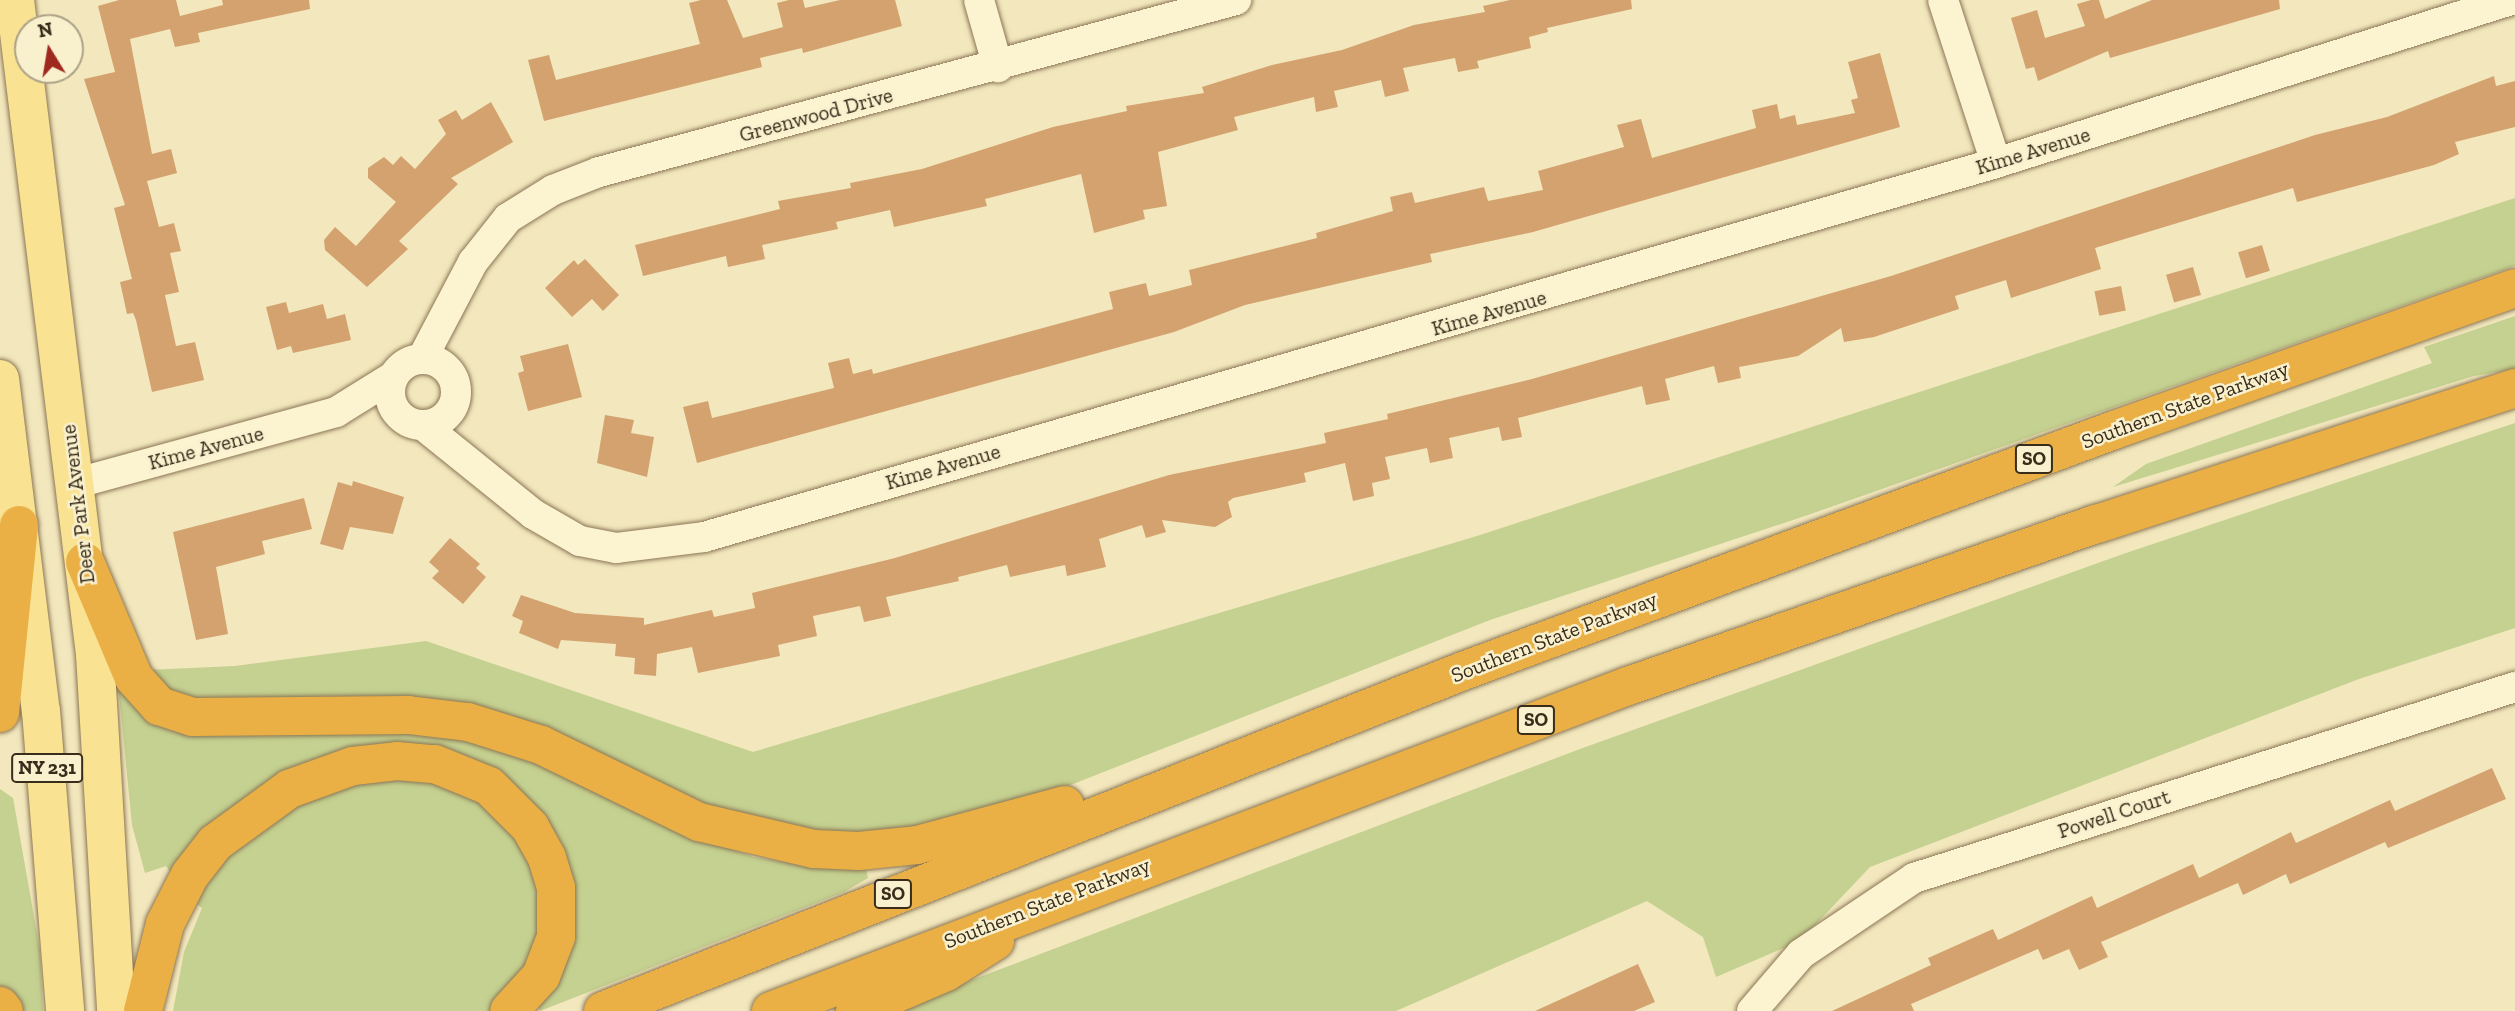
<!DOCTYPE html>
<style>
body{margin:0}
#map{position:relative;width:2515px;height:1011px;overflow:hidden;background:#f2e7bd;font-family:"Zilla Slab",serif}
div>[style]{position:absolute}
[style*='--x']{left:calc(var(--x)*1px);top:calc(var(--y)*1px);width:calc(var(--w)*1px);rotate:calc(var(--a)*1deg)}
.green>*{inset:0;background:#c4d190}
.building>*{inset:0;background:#d4a26f;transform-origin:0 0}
.roads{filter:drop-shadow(0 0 2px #8b7655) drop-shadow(0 0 2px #8b7655)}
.minor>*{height:30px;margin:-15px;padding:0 15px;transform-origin:15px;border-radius:15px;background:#fcf3d1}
.minor>.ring{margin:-15px;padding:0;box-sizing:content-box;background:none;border:30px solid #fcf3d1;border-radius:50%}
.primary>*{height:38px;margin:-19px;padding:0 19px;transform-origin:19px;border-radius:19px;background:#f9e291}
.motorway>*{height:38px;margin:-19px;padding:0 19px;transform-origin:19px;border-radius:19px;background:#eab045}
span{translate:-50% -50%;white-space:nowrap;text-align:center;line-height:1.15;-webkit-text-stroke:5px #f9f0ce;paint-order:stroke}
.shield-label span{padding:2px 5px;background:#f9f0ce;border:2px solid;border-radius:5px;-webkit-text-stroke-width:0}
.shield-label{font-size:19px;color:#392c1b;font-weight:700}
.street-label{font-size:21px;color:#392c1b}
.north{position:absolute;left:14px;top:14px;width:70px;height:70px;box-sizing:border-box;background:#f9f0ce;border:2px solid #aca286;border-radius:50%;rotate:349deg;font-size:19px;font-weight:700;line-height:28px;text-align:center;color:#392c1b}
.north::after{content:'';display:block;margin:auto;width:24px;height:32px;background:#a0291f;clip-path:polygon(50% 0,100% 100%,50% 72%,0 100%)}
</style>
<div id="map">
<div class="green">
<i style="clip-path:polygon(2515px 198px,2515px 266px,1808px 515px,1490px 620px,956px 830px,876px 839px,779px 830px,691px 805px,518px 721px,166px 698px,147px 670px,235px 666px,426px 641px,753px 752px,1477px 536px)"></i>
<i style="clip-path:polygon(2515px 316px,2515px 369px,2474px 376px,2113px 487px,2146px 464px,2432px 363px,2424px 347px)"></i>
<i style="clip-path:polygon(2515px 423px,2515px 628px,2359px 679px,1870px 867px,1800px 941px,1716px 977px,1703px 937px,1647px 901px,1396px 1011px,890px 1011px,1580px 749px,2123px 554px)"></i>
<i style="clip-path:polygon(118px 684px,132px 695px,488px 741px,573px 777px,649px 819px,753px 857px,824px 868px,866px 868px,868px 878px,844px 892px,540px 1011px,537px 1004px,561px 971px,532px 804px,368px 751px,174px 877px,166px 866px,145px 873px,132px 825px)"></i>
<i style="clip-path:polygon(389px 776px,445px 784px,494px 811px,532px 859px,545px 912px,540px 955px,499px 1011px,173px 1011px,184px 952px,202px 908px,193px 901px,206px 877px,262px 822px,328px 788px)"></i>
<i style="clip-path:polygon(0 789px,13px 798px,40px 950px,43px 1011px,18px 1011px,0 988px)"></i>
</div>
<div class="building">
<i style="clip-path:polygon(119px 0,176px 0,180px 16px,223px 5px,222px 0,309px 0,310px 9px,198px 33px,200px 42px,175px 47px,170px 29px,130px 39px,152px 154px,171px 149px,177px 173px,147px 181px,159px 227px,174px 223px,181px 251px,170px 253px,179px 292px,165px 295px,176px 346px,195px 342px,204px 380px,152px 392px,136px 320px,133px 313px,127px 314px,120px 282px,132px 279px,114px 208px,125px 205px,84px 79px,115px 72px,98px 6px)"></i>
<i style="clip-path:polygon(701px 0,727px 0,743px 38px,783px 27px,777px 3px,789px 0,803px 0,805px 8px,840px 0,895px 0,902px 26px,803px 53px,802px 48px,760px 58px,762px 67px,544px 121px,528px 60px,549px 55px,556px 80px,700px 44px,689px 3px)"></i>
<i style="clip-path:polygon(1510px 0,1631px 0,1632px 9px,1547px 28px,1548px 32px,1529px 37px,1531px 48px,1477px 61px,1479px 68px,1458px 72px,1455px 58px,1403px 68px,1409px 91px,1385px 97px,1381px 80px,1334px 91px,1338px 107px,1316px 112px,1314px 97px,1234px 117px,1238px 130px,1158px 152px,1167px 206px,1143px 210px,1145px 219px,1094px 233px,1081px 174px,985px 199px,987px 206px,894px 227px,890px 210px,836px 222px,838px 229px,762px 245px,765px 259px,728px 267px,726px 256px,643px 276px,635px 245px,780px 209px,778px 201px,851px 188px,850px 183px,922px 169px,1053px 127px,1127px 111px,1126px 106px,1204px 93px,1202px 87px,1272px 65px,1342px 50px,1414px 25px,1485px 12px,1483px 6px)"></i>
<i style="clip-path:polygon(2091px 0,2099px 0,2105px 19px,2152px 0,2279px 0,2280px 9px,2110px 58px,2108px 51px,2038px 81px,2034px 67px,2026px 69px,2011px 18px,2037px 10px,2045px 38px,2085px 26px,2077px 4px)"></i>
<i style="clip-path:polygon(1880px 53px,1900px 127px,1533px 232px,1430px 254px,1432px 262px,1245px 305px,1174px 332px,697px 463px,683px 407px,708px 401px,712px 418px,741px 411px,834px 388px,828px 363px,849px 358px,853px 374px,872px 369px,873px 374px,1113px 309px,1109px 292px,1146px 283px,1149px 296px,1192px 285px,1189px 270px,1317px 238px,1316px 233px,1393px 211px,1390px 197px,1412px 192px,1415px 203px,1484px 187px,1488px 201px,1543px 190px,1538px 171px,1624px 147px,1617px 125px,1641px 119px,1652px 158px,1756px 128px,1752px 110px,1777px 104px,1780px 119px,1795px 115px,1797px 125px,1855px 113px,1851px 100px,1858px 98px,1848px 62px)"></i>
<i style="clip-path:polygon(2494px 76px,2496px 86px,2515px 81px,2515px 127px,2455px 142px,2459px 154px,2434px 165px,2297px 202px,2293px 188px,2095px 248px,2101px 269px,2011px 298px,2006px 280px,1955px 296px,1959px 309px,1874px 337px,1844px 342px,1841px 328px,1798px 356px,1739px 367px,1741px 378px,1718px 383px,1714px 366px,1665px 379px,1670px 400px,1646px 405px,1642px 386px,1518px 418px,1522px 437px,1502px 441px,1499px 427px,1449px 438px,1453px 458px,1430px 463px,1427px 448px,1385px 457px,1390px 479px,1372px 483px,1374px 496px,1353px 501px,1345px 463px,1304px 473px,1306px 482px,1233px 498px,1228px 502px,1232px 517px,1215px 527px,1162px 520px,1166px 532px,1146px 538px,1142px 525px,1099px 539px,1106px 567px,1067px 576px,1065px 565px,1010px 577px,1007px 565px,958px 577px,959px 581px,886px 597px,891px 616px,864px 622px,860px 606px,813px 616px,817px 636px,778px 645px,780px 656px,698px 673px,692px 647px,657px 654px,656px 676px,634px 674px,635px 658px,615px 656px,616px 644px,561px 640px,558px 649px,519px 633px,523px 621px,512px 616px,521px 595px,575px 613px,644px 618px,644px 625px,712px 610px,714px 617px,755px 608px,752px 593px,895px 558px,1169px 475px,1326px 443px,1324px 433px,1388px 419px,1387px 414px,1532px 379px,1891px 276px,2315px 135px,2387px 117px)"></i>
<i style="clip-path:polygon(491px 102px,513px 142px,451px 178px,458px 184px,399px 241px,408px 249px,367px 287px,325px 250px,324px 240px,335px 227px,356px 246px,396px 202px,368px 178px,368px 168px,384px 157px,393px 165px,401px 156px,415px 169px,446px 134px,438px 120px,456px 110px,462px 120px)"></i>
<i style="left:2262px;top:245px;width:27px;height:25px;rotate:73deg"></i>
<i style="clip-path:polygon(585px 259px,619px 295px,603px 311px,592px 299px,572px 317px,545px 288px,574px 260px,578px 265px)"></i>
<i style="left:2193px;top:267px;width:29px;height:28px;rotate:74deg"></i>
<i style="left:2121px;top:286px;width:25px;height:27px;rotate:79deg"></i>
<i style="clip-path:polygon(286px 302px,289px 313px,323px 304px,327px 319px,345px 314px,351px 340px,293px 353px,291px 346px,277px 350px,266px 307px)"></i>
<i style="clip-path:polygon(568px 344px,582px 397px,528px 411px,518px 373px,524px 371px,520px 356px)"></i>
<i style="clip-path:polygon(605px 415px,634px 420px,631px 433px,654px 437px,647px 477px,597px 463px)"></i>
<i style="clip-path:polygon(353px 481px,404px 497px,393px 534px,350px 527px,343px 550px,320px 544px,338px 482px,352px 486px)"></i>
<i style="clip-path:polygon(304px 498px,312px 529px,262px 541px,265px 554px,216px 567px,228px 634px,196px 640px,173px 532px)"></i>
<i style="clip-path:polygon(450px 538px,480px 564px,476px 568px,486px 577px,463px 604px,432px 578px,439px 571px,429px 562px)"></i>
<i style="clip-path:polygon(2492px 768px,2506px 799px,2388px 848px,2385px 842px,2290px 884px,2286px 874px,2243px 895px,2238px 883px,2101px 942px,2108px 957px,2079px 970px,2069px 949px,2043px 960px,2038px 949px,1911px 1004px,1914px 1011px,1832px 1011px,1931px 965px,1928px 958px,1993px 929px,1998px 940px,2092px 896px,2097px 908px,2193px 864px,2199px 878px,2291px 832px,2296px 843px,2390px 800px,2395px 811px)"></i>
<i style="clip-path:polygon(1638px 964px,1655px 1002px,1634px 1011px,1535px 1011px)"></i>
</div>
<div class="roads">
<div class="minor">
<i style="--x:979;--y:0;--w:70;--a:74.2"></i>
<i style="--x:1943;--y:0;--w:171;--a:72"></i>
<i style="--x:422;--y:359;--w:110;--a:-62.3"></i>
<i style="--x:473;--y:262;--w:56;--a:-51.5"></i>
<i style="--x:508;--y:218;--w:53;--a:-31.9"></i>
<i style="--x:553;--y:190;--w:49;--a:-21.4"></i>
<i style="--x:599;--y:172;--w:660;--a:-15.11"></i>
<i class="ring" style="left:390px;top:359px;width:36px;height:36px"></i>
<i style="--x:424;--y:426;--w:140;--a:38.9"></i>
<i style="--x:533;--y:514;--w:54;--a:29.9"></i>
<i style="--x:580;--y:541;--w:37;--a:11"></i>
<i style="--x:616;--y:548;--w:89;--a:-7.1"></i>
<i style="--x:704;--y:537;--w:1345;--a:-16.14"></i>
<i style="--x:1996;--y:163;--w:540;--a:-17.56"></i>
<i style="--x:77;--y:483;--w:269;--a:-15.3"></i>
<i style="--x:336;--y:412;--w:68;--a:-31.8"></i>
<i style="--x:1752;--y:1011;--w:75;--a:-49.3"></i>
<i style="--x:1801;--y:954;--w:136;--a:-33.9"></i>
<i style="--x:1914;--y:878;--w:631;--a:-17.63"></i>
</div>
<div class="primary">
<i style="--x:15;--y:0;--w:659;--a:83.03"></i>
<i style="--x:95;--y:654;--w:358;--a:86.6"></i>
<i style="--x:0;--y:379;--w:335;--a:83"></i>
<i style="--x:41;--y:711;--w:301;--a:85.4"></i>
</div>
<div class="motorway">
<i style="--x:85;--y:562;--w:126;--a:67.1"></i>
<i style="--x:134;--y:678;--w:38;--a:48"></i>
<i style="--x:159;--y:706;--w:35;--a:18"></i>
<i style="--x:192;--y:717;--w:216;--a:-0.5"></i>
<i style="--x:408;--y:715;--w:60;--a:6.7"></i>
<i style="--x:468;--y:722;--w:77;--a:17.5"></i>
<i style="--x:541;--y:745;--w:176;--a:26"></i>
<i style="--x:699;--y:822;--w:118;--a:13.2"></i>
<i style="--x:814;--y:849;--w:45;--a:2.5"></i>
<i style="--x:859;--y:851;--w:58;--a:-5.9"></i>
<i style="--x:917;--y:845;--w:153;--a:-15.1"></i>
<i style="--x:0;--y:713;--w:189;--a:-84.2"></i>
<i style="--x:0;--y:1006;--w:6;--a:51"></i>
<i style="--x:143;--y:1011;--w:90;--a:-75.8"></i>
<i style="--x:165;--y:924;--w:55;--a:-63"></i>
<i style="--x:190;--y:875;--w:41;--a:-52"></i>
<i style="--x:215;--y:843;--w:92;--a:-36.1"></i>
<i style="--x:289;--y:789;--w:68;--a:-19.8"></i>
<i style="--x:353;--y:766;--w:44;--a:-6.5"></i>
<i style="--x:397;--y:761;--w:38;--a:5"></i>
<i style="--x:435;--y:764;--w:58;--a:22.2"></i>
<i style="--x:489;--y:786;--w:58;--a:45"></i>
<i style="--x:530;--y:827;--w:35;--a:61"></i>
<i style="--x:547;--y:858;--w:31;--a:73"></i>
<i style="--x:556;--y:888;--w:49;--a:90"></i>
<i style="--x:556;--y:937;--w:42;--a:111"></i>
<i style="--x:541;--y:976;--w:47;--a:132.4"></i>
<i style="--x:603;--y:1011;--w:925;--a:-21.57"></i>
<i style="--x:1463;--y:671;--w:694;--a:-20.31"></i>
<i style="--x:2114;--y:430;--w:425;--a:-19.5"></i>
<i style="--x:771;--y:1011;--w:917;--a:-20.77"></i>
<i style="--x:1628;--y:686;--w:496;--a:-19.1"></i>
<i style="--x:2097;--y:524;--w:440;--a:-18"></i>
<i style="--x:855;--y:1011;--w:99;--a:-23.2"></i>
<i style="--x:946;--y:972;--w:58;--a:-32.3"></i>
</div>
</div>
<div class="shield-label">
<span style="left:2034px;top:459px">SO</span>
<span style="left:1536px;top:720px">SO</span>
<span style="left:47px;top:768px">NY 231</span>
<span style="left:893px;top:894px">SO</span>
</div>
<div class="street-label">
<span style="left:816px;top:115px;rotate:-15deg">Greenwood Drive</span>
<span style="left:2033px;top:151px;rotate:-17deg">Kime Avenue</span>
<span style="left:1489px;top:313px;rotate:-16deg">Kime Avenue</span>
<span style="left:2185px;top:405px;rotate:-20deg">Southern State Parkway</span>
<span style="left:206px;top:448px;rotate:-15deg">Kime Avenue</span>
<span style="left:943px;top:467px;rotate:-16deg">Kime Avenue</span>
<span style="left:78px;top:504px;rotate:-97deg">Deer Park Avenue</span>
<span style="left:1554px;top:637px;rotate:-21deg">Southern State Parkway</span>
<span style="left:2114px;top:814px;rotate:-18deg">Powell Court</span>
<span style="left:1047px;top:903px;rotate:-21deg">Southern State Parkway</span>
</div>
<div class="north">N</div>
</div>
